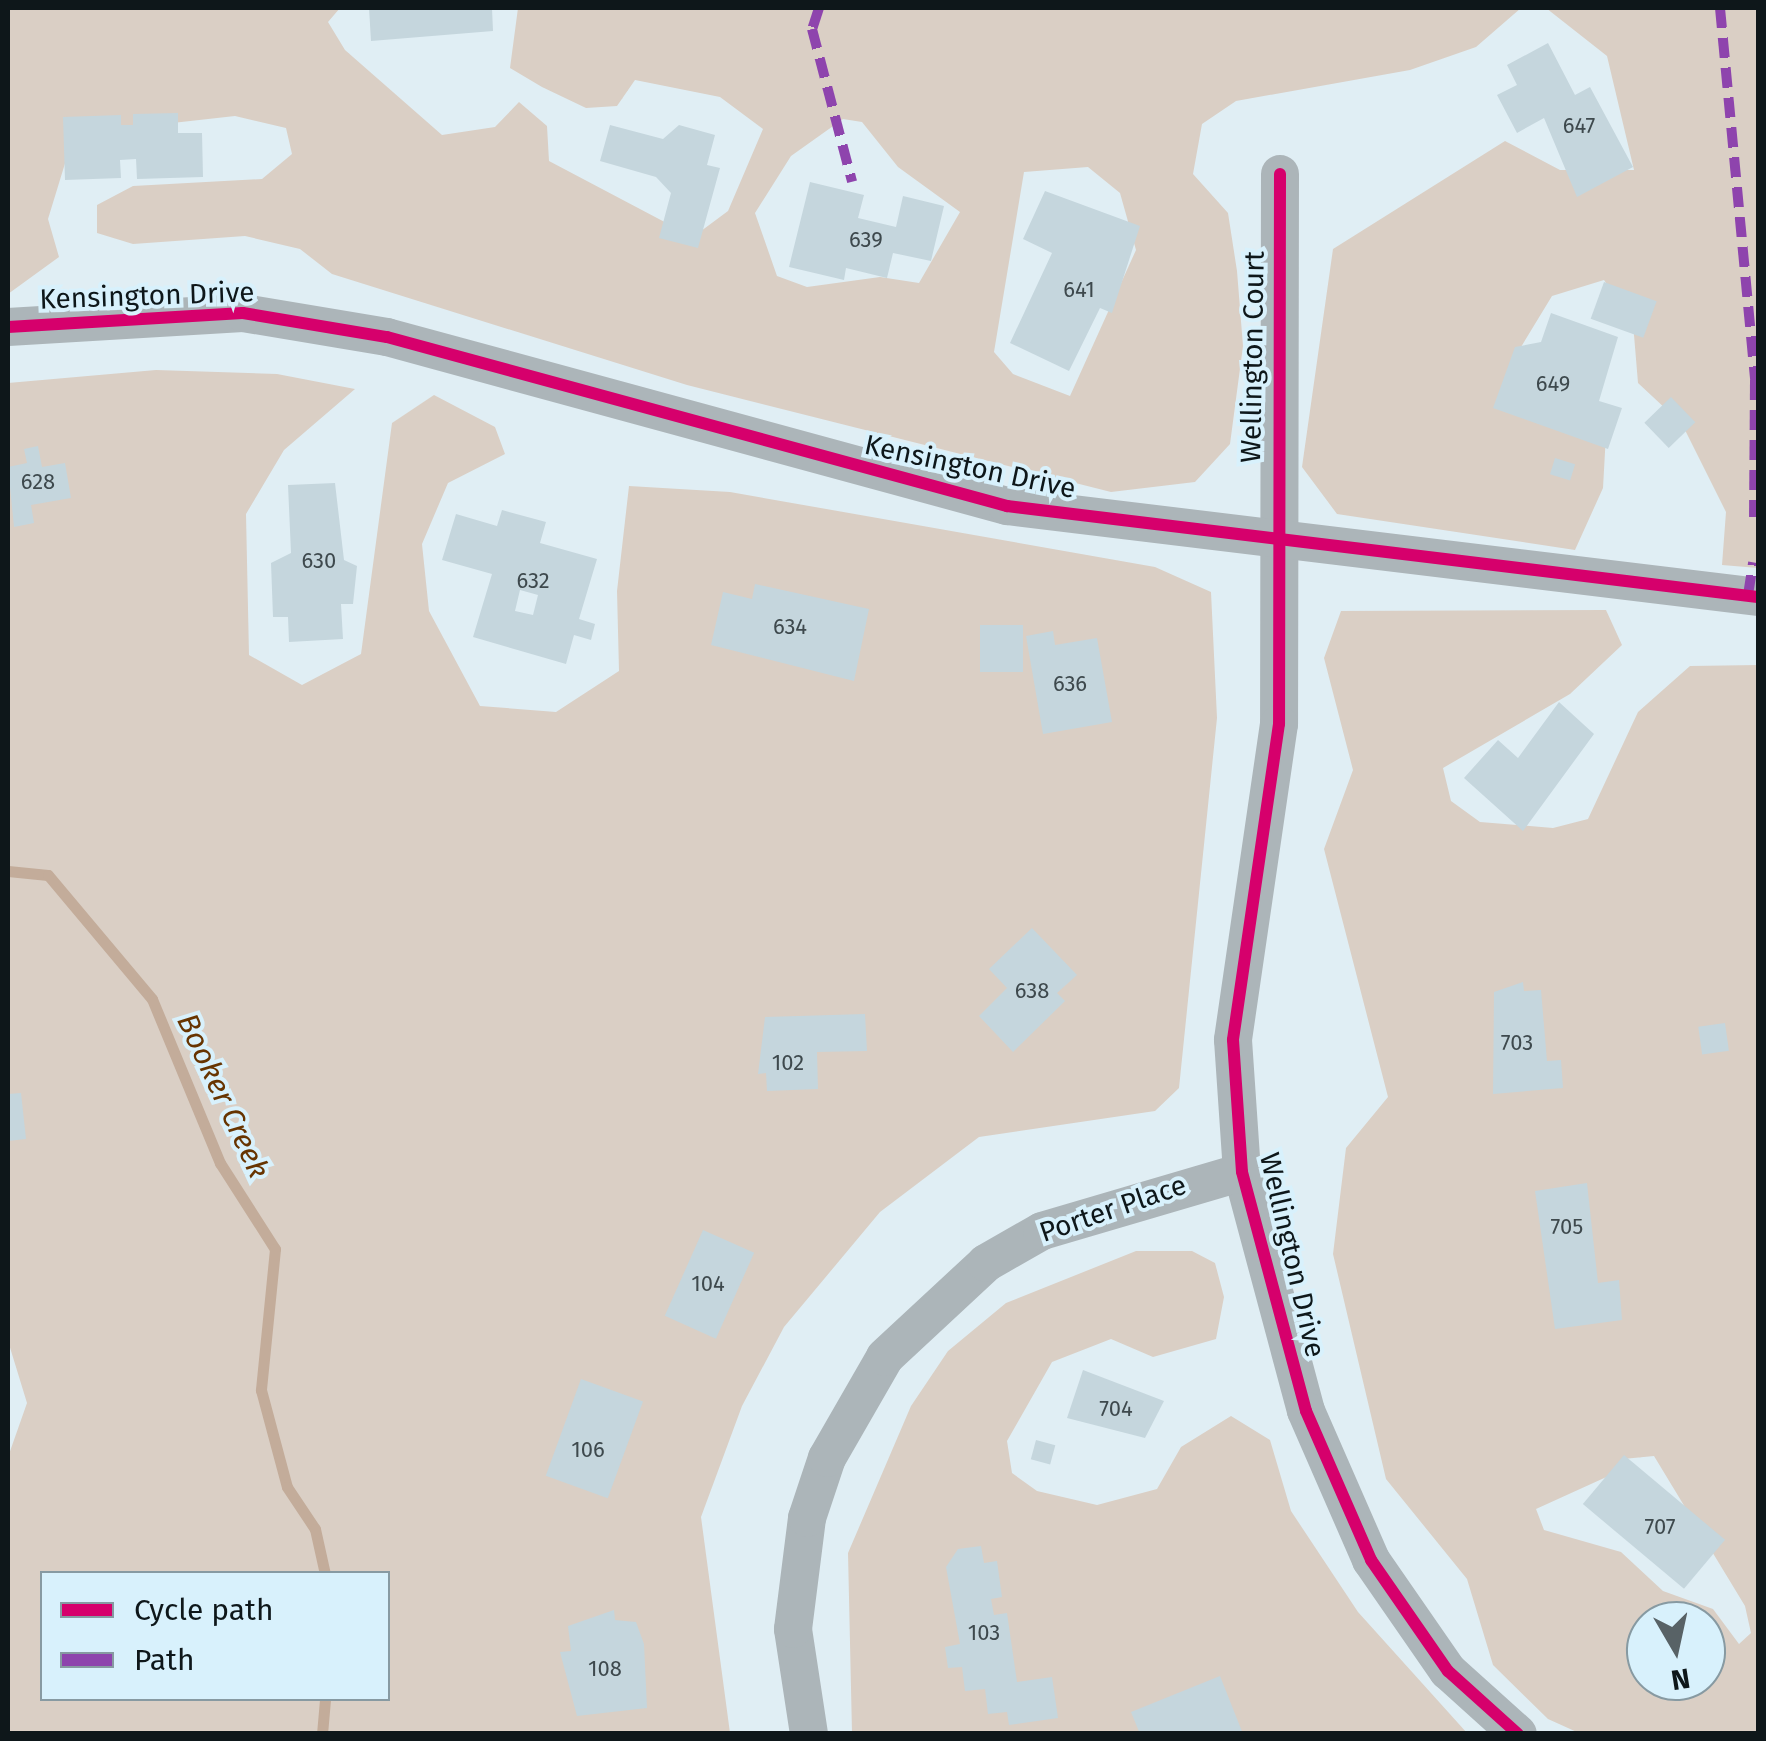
<!DOCTYPE html>
<style>
body{margin:0}
#map{position:relative;width:1766px;height:1741px;overflow:hidden;background:#e0eef4;font-family:"Fira Sans",sans-serif}
div>[style]{position:absolute}
[style*='--x']{left:calc(var(--x)*1px);top:calc(var(--y)*1px);width:calc(var(--w)*1px);rotate:calc(var(--a)*1deg)}
.green>*{inset:0;background:#dacfc5}
.stream>*{height:11px;margin:-5.5px;padding:0 5.5px;transform-origin:5.5px;border-radius:5.5px;background:#c3ac9a}
.building>*{inset:0;background:#c5d6dd;transform-origin:0 0}
.minor>*{height:38px;margin:-19px;padding:0 19px;transform-origin:19px;border-radius:19px;background:#acb5b9}
.quiet>*{height:10px;margin-top:-5px;transform-origin:0;background:repeating-linear-gradient(90deg,#8e44ad 0 20px,transparent 0 30px)}
.cycleway>*{height:12px;margin:-6px;padding:0 6px;transform-origin:6px;border-radius:6px;background:#d6006c}
span{translate:-50% -50%;white-space:nowrap;text-align:center;line-height:1.15;-webkit-text-stroke:8px #d8f1fc;paint-order:stroke}
.number-label{font-size:22px;color:#3e494d}
.number-label span{-webkit-text-stroke-width:0}
.street-label{font-size:28px;color:#0e171a}
.water-label{font-size:30px;color:#673400;font-style:italic}
.frame{position:absolute;inset:0;border:10px solid #0e171a;pointer-events:none}
.legend{position:absolute;left:40px;top:1571px;width:350px;height:130px;box-sizing:border-box;background:#d8f1fc;border:2px solid #879aa2;margin:0;padding:12px 18px;list-style:none;font-size:30px;color:#0e171a}
.legend li{display:flex;align-items:center;gap:20px;height:50px}
.legend b{width:50px;border:2px solid #879aa2}
.north{position:absolute;left:1626px;top:1601px;width:100px;height:100px;box-sizing:border-box;background:#d8f1fc;border:2px solid #879aa2;border-radius:50%;rotate:171deg;font-size:28px;font-weight:700;line-height:40px;text-align:center;color:#0e171a}
.north::after{content:'';display:block;margin:auto;width:35px;height:45px;background:#586266;clip-path:polygon(50% 0,100% 100%,50% 72%,0 100%)}
</style>
<div id="map">
<div class="green">
<i style="clip-path:polygon(evenodd,8px 8px,340px 8px,328px 22px,345px 50px,442px 135px,495px 127px,519px 102px,547px 126px,549px 161px,693px 237px,728px 211px,763px 129px,720px 97px,635px 80px,617px 106px,586px 108px,542px 87px,510px 68px,518px 8px,1521px 8px,1476px 47px,1410px 70px,1236px 101px,1202px 124px,1193px 174px,1228px 213px,1237px 271px,1243px 346px,1230px 444px,1195px 482px,1111px 492px,687px 385px,332px 274px,300px 249px,245px 236px,133px 244px,97px 233px,97px 205px,133px 186px,262px 179px,292px 154px,286px 128px,235px 116px,74px 134px,48px 219px,59px 257px,8px 294px,8px 8px,843px 119px,862px 122px,898px 167px,960px 212px,919px 283px,880px 277px,807px 287px,777px 276px,755px 213px,791px 156px,843px 119px,8px 8px,1088px 167px,1120px 193px,1136px 250px,1070px 396px,1013px 374px,994px 352px,1024px 172px,1088px 167px)"></i>
<i style="clip-path:polygon(1546px 8px,1758px 8px,1758px 568px,1722px 565px,1726px 512px,1682px 424px,1638px 383px,1633px 323px,1604px 280px,1552px 296px,1518px 352px,1607px 416px,1603px 488px,1575px 550px,1337px 514px,1302px 467px,1333px 249px,1505px 141px,1560px 170px,1634px 170px,1607px 56px)"></i>
<i style="clip-path:polygon(evenodd,156px 370px,277px 374px,355px 389px,284px 450px,246px 514px,249px 655px,302px 685px,361px 654px,392px 423px,434px 395px,495px 427px,505px 454px,448px 483px,422px 544px,429px 611px,480px 706px,556px 712px,619px 671px,617px 591px,629px 486px,730px 492px,1155px 567px,1211px 592px,1217px 718px,1179px 1088px,1155px 1111px,979px 1137px,880px 1212px,784px 1327px,742px 1406px,701px 1517px,730px 1733px,8px 1733px,8px 1457px,27px 1403px,8px 1341px,8px 383px,156px 370px,42px 1574px,388px 1574px,388px 1698px,42px 1698px,42px 1574px)"></i>
<i style="clip-path:polygon(evenodd,1606px 610px,1622px 645px,1570px 694px,1443px 768px,1451px 801px,1480px 822px,1553px 828px,1588px 819px,1638px 712px,1690px 666px,1758px 665px,1758px 1733px,1579px 1733px,1548px 1719px,1493px 1665px,1467px 1579px,1386px 1479px,1333px 1254px,1346px 1148px,1388px 1097px,1324px 849px,1353px 770px,1324px 658px,1341px 611px,1606px 610px,1654px 1456px,1745px 1606px,1751px 1633px,1739px 1644px,1713px 1609px,1663px 1591px,1621px 1552px,1544px 1530px,1536px 1509px,1613px 1474px,1623px 1459px,1654px 1456px,1606px 610px,1646px 1621px,1706px 1621px,1706px 1681px,1646px 1681px,1646px 1621px)"></i>
<i style="clip-path:polygon(1136px 1251px,1192px 1251px,1215px 1263px,1224px 1297px,1216px 1339px,1153px 1357px,1111px 1339px,1052px 1362px,1007px 1441px,1012px 1473px,1037px 1491px,1097px 1505px,1157px 1489px,1181px 1447px,1231px 1416px,1270px 1440px,1291px 1511px,1358px 1612px,1467px 1733px,852px 1733px,848px 1553px,911px 1406px,948px 1351px,1006px 1303px)"></i>
</div>
<div class="stream">
<i style="--x:8;--y:871;--w:40;--a:5.7"></i>
<i style="--x:48;--y:875;--w:162;--a:50"></i>
<i style="--x:152;--y:999;--w:178;--a:67.5"></i>
<i style="--x:220;--y:1163;--w:102;--a:57.4"></i>
<i style="--x:275;--y:1249;--w:142;--a:95.7"></i>
<i style="--x:261;--y:1390;--w:100;--a:75"></i>
<i style="--x:287;--y:1487;--w:50;--a:56.3"></i>
<i style="--x:315;--y:1529;--w:46;--a:77.5"></i>
<i style="--x:322;--y:1734;--w:36;--a:-85"></i>
</div>
<div class="building">
<i style="clip-path:polygon(369px 8px,492px 8px,493px 31px,371px 41px)"></i>
<i style="clip-path:polygon(1548px 43px,1575px 95px,1590px 87px,1633px 167px,1577px 197px,1544px 118px,1517px 133px,1497px 95px,1517px 85px,1507px 65px)"></i>
<i style="clip-path:polygon(178px 113px,178px 133px,202px 133px,203px 177px,137px 179px,136px 159px,120px 160px,121px 178px,65px 180px,63px 117px,121px 115px,121px 125px,133px 125px,133px 114px)"></i>
<i style="clip-path:polygon(610px 125px,663px 139px,679px 125px,715px 135px,707px 165px,720px 168px,698px 248px,659px 238px,671px 193px,656px 177px,600px 161px)"></i>
<i style="clip-path:polygon(810px 182px,864px 195px,858px 218px,896px 227px,903px 196px,944px 206px,931px 261px,893px 253px,887px 278px,846px 268px,844px 280px,789px 267px)"></i>
<i style="clip-path:polygon(1045px 191px,1140px 226px,1112px 313px,1100px 308px,1069px 371px,1010px 343px,1052px 253px,1023px 239px)"></i>
<i style="left:1604px;top:282px;width:56px;height:39px;rotate:20deg"></i>
<i style="clip-path:polygon(1551px 313px,1618px 337px,1599px 401px,1622px 408px,1608px 449px,1493px 408px,1515px 347px,1541px 342px)"></i>
<i style="left:1671px;top:397px;width:35px;height:37px;rotate:46deg"></i>
<i style="clip-path:polygon(38px 446px,42px 467px,65px 463px,71px 498px,31px 505px,34px 523px,14px 527px,8px 467px,27px 463px,24px 449px)"></i>
<i style="left:1555px;top:458px;width:21px;height:17px;rotate:17deg"></i>
<i style="clip-path:polygon(335px 483px,344px 560px,357px 566px,353px 604px,341px 604px,343px 639px,289px 642px,288px 617px,273px 617px,271px 563px,291px 553px,288px 485px)"></i>
<i style="clip-path:polygon(evenodd,502px 510px,546px 522px,540px 543px,597px 559px,579px 619px,595px 624px,591px 640px,574px 635px,566px 664px,473px 637px,492px 574px,442px 560px,456px 514px,497px 526px,502px 510px,520px 590px,538px 595px,533px 615px,515px 611px,520px 590px)"></i>
<i style="clip-path:polygon(755px 584px,869px 609px,854px 681px,711px 645px,723px 592px,752px 599px)"></i>
<i style="left:980px;top:625px;width:43px;height:47px"></i>
<i style="clip-path:polygon(1053px 631px,1055px 645px,1097px 638px,1112px 722px,1043px 734px,1026px 636px)"></i>
<i style="clip-path:polygon(1559px 702px,1594px 734px,1523px 831px,1464px 778px,1498px 740px,1518px 758px)"></i>
<i style="clip-path:polygon(1032px 928px,1077px 975px,1057px 993px,1065px 1001px,1013px 1052px,979px 1016px,1007px 988px,989px 969px)"></i>
<i style="clip-path:polygon(1523px 982px,1524px 991px,1541px 990px,1547px 1061px,1561px 1060px,1563px 1088px,1493px 1094px,1494px 992px)"></i>
<i style="clip-path:polygon(865px 1014px,867px 1051px,817px 1052px,818px 1089px,767px 1091px,766px 1073px,758px 1074px,765px 1017px)"></i>
<i style="left:1725px;top:1023px;width:28px;height:27px;rotate:82deg"></i>
<i style="clip-path:polygon(21px 1093px,26px 1139px,8px 1141px,8px 1094px)"></i>
<i style="clip-path:polygon(1587px 1183px,1598px 1283px,1619px 1280px,1622px 1320px,1555px 1329px,1535px 1191px)"></i>
<i style="left:703px;top:1230px;width:56px;height:94px;rotate:24deg"></i>
<i style="clip-path:polygon(1083px 1370px,1164px 1401px,1145px 1438px,1067px 1418px)"></i>
<i style="left:581px;top:1379px;width:66px;height:103px;rotate:20deg"></i>
<i style="left:1036px;top:1440px;width:20px;height:20px;rotate:15deg"></i>
<i style="left:1624px;top:1455px;width:132px;height:64px;rotate:40deg"></i>
<i style="clip-path:polygon(981px 1546px,984px 1563px,997px 1561px,1002px 1597px,991px 1599px,994px 1615px,1007px 1613px,1017px 1682px,1052px 1677px,1058px 1718px,1009px 1725px,1007px 1712px,988px 1714px,985px 1689px,965px 1691px,962px 1667px,948px 1668px,945px 1647px,960px 1644px,946px 1567px,958px 1549px)"></i>
<i style="clip-path:polygon(614px 1610px,615px 1620px,636px 1622px,644px 1644px,647px 1708px,577px 1716px,560px 1652px,571px 1651px,568px 1626px)"></i>
<i style="clip-path:polygon(1220px 1676px,1243px 1734px,1140px 1734px,1131px 1712px)"></i>
</div>
<div class="minor">
<i style="--x:1280;--y:174;--w:550;--a:90.1"></i>
<i style="--x:1279;--y:724;--w:319;--a:98.3"></i>
<i style="--x:1233;--y:1040;--w:132;--a:86.1"></i>
<i style="--x:1242;--y:1172;--w:247;--a:75"></i>
<i style="--x:1306;--y:1411;--w:163;--a:66.4"></i>
<i style="--x:1371;--y:1560;--w:135;--a:55.3"></i>
<i style="--x:1448;--y:1671;--w:94;--a:42"></i>
<i style="--x:8;--y:327;--w:235;--a:-3.4"></i>
<i style="--x:243;--y:313;--w:146;--a:9.5"></i>
<i style="--x:387;--y:337;--w:643;--a:15.25"></i>
<i style="--x:1007;--y:506;--w:756;--a:6.91"></i>
<i style="--x:809;--y:1734;--w:106;--a:-98.7"></i>
<i style="--x:793;--y:1629;--w:112;--a:-82.8"></i>
<i style="--x:807;--y:1518;--w:63;--a:-71.6"></i>
<i style="--x:827;--y:1458;--w:116;--a:-60.1"></i>
<i style="--x:885;--y:1357;--w:138;--a:-42.9"></i>
<i style="--x:986;--y:1263;--w:64;--a:-29.7"></i>
<i style="--x:1042;--y:1231;--w:209;--a:-16.4"></i>
</div>
<div class="quiet">
<i style="--x:819;--y:8;--w:22;--a:108"></i>
<i style="--x:812;--y:29;--w:158;--a:75.3"></i>
<i style="--x:1720;--y:8;--w:374;--a:84.6"></i>
<i style="--x:1755;--y:380;--w:137;--a:90.4"></i>
<i style="--x:1748;--y:595;--w:33;--a:-81"></i>
</div>
<div class="cycleway">
<i style="--x:1280;--y:174;--w:550;--a:90.1"></i>
<i style="--x:1279;--y:724;--w:319;--a:98.3"></i>
<i style="--x:1233;--y:1040;--w:132;--a:86.1"></i>
<i style="--x:1242;--y:1172;--w:247;--a:75"></i>
<i style="--x:1306;--y:1411;--w:163;--a:66.4"></i>
<i style="--x:1371;--y:1560;--w:135;--a:55.3"></i>
<i style="--x:1448;--y:1671;--w:94;--a:42"></i>
<i style="--x:8;--y:327;--w:235;--a:-3.4"></i>
<i style="--x:243;--y:313;--w:146;--a:9.5"></i>
<i style="--x:387;--y:337;--w:643;--a:15.25"></i>
<i style="--x:1007;--y:506;--w:756;--a:6.91"></i>
</div>
<div class="number-label">
<span style="left:1579px;top:126px">647</span>
<span style="left:866px;top:240px">639</span>
<span style="left:1079px;top:290px">641</span>
<span style="left:1553px;top:384px">649</span>
<span style="left:38px;top:482px">628</span>
<span style="left:319px;top:561px">630</span>
<span style="left:533px;top:581px">632</span>
<span style="left:790px;top:627px">634</span>
<span style="left:1070px;top:684px">636</span>
<span style="left:1032px;top:991px">638</span>
<span style="left:1517px;top:1043px">703</span>
<span style="left:788px;top:1063px">102</span>
<span style="left:1567px;top:1227px">705</span>
<span style="left:708px;top:1284px">104</span>
<span style="left:1116px;top:1409px">704</span>
<span style="left:588px;top:1450px">106</span>
<span style="left:1660px;top:1527px">707</span>
<span style="left:984px;top:1633px">103</span>
<span style="left:605px;top:1669px">108</span>
</div>
<div class="street-label">
<span style="left:147px;top:296px;rotate:-2deg">Kensington Drive</span>
<span style="left:1253px;top:357px;rotate:-89deg">Wellington Court</span>
<span style="left:970px;top:467px;rotate:12deg">Kensington Drive</span>
<span style="left:1113px;top:1209px;rotate:-19deg">Porter Place</span>
<span style="left:1292px;top:1255px;rotate:77deg">Wellington Drive</span>
</div>
<div class="water-label">
<span style="left:223px;top:1096px;rotate:65deg">Booker Creek</span>
</div>
<div class="frame"></div>
<ul class="legend">
<li><b style="height:12px;background:#d6006c"></b>Cycle path</li>
<li><b style="height:12px;background:#8e44ad"></b>Path</li>
</ul>
<div class="north">N</div>
</div>
